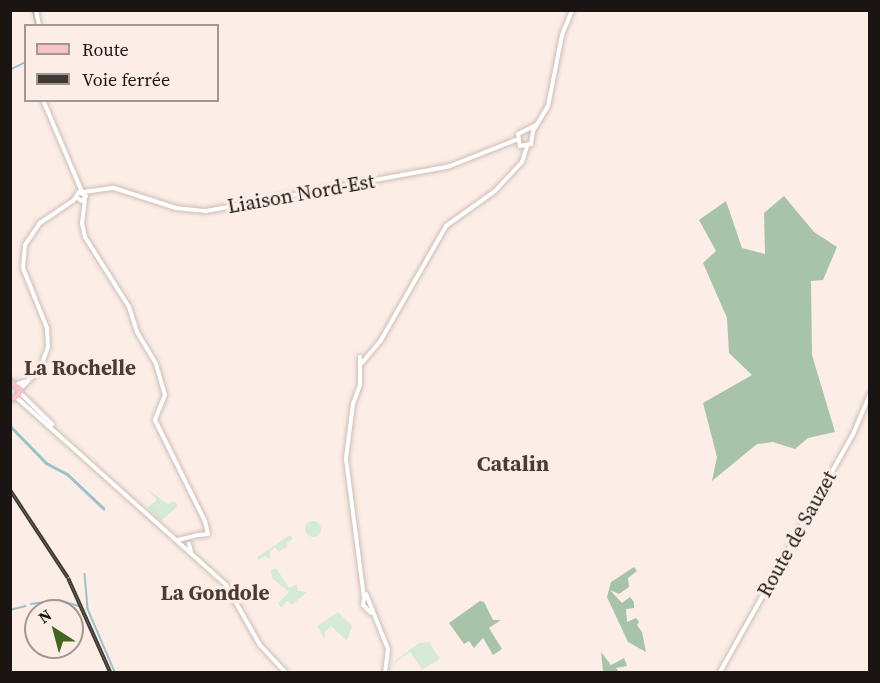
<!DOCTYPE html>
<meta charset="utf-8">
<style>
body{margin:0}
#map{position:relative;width:880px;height:683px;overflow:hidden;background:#fceee6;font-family:"Source Serif 4",serif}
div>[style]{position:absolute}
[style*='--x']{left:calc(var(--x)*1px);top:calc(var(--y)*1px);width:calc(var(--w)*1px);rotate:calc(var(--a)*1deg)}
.green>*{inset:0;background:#d6ebd7}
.round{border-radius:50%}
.forest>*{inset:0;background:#a7c3aa}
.stream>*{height:1.5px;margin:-0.75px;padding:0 0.75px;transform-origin:0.75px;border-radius:0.75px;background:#98c3ca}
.canal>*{height:3px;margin:-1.5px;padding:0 1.5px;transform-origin:1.5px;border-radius:1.5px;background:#98c3ca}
.roads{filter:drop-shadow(0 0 2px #ccbeb6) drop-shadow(0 0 2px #ccbeb6)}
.tertiary>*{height:4px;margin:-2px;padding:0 2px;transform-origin:2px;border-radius:2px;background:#fff}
.secondary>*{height:4px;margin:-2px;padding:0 2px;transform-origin:2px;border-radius:2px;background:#fff}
.primary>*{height:5px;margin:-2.5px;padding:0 2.5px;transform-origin:2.5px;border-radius:2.5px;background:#f8c1cc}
.rail>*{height:4px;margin-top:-2px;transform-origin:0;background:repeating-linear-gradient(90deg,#fceee6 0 4.5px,#403935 0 9px);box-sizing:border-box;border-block:2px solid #403935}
span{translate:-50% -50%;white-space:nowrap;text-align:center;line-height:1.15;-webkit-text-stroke:6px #fceee6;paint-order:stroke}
.street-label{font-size:20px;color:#1a1512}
.neighbourhood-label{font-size:21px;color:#483d36;font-weight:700}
.quarter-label{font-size:22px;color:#483d36;font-weight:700}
.frame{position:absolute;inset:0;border:12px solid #1a1512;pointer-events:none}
.legend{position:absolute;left:24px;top:24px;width:195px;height:78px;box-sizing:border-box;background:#fceee6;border:2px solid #a29791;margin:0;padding:8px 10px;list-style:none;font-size:18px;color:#1a1512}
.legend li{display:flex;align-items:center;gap:12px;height:30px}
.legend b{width:30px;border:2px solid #a29791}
.north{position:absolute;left:24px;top:599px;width:60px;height:60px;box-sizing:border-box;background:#fceee6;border:2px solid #a29791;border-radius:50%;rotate:324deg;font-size:16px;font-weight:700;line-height:24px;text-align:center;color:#1a1512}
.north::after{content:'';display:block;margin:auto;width:21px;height:27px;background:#43661e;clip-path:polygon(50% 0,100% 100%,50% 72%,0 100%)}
</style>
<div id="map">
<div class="green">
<i style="clip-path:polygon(147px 489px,168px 504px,174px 501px,178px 506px,161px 521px,147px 508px,157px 500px)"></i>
<i class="round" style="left:305px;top:521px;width:16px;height:16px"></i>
<i style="clip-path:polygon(290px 535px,293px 539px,286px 543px,288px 546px,279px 552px,275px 547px,270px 551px,270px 560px,266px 556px,258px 560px,257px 557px)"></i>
<i style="clip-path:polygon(276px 568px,289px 588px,297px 584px,298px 591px,307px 592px,292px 605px,287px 601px,281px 608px,278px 603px,289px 592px,272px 578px,271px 570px)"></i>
<i style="clip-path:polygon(338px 612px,352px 626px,347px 641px,331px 626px,325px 632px,325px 640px,317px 626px)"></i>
<i style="clip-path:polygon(429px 642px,440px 659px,418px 672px,422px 669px,410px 652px,396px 662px,391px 672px,396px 660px,419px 643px)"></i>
</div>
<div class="forest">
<i style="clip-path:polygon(784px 196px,814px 232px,837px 247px,823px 280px,811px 281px,812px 355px,835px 432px,808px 438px,795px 449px,773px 442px,757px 444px,712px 481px,717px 457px,703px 403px,752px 375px,729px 353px,727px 318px,703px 263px,716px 251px,699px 220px,726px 201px,742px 248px,765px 254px,764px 213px)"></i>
<i style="clip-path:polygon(634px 567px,637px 571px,628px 578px,629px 587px,619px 594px,610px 590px,622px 603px,630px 597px,634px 602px,634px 608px,626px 609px,627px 622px,636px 618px,639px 622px,637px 625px,642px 632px,646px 652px,628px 642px,607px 597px,611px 582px)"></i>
<i style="clip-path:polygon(480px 601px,484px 602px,493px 620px,501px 620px,489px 628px,502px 649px,493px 655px,483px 638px,474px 648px,469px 641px,464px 644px,449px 623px)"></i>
<i style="clip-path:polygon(601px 652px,611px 665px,624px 658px,627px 666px,616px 668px,619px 672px,603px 671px)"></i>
</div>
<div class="stream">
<i style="--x:33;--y:10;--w:16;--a:76"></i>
<i style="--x:10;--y:70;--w:18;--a:-27"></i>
<i style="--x:85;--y:574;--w:35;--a:85"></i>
<i style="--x:88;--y:609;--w:69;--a:66.8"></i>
<i style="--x:31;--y:604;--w:28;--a:-8"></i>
<i style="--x:59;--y:600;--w:21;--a:17"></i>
<i style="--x:10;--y:610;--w:16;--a:-14"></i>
</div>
<div class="canal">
<i style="--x:10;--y:426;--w:52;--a:45.8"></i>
<i style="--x:46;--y:463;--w:24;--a:28"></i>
<i style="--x:67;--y:474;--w:50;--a:43.4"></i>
</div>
<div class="roads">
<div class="tertiary">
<i style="--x:36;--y:10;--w:16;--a:79"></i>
<i style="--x:43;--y:100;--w:100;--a:67"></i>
<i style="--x:85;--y:199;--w:24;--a:97"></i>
<i style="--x:82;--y:223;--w:14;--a:78"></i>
<i style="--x:85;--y:237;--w:83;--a:57.8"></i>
<i style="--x:129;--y:307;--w:26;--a:72"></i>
<i style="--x:137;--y:332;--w:37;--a:59"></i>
<i style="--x:156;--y:364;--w:32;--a:74"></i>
<i style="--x:165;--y:395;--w:27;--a:112"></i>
<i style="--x:155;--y:420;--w:113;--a:63.7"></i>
<i style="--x:205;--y:521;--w:13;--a:77"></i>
<i style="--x:208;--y:534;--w:9;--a:174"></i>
<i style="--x:360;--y:357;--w:28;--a:90"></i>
<i style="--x:360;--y:385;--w:20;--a:110"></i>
<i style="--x:353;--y:404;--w:55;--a:97.3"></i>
<i style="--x:346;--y:459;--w:140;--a:82.6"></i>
<i style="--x:361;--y:364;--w:31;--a:-50"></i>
<i style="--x:381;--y:340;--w:131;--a:-60.3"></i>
<i style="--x:446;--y:226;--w:60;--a:-35.5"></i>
<i style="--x:495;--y:191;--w:40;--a:-47"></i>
<i style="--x:522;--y:162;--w:16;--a:-72"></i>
<i style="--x:178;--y:540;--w:21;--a:-14"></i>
<i style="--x:189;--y:544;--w:8;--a:76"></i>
<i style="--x:366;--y:594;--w:59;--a:68.2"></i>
<i style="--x:388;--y:649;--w:23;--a:97"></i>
<i style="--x:364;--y:598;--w:7;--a:98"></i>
<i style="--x:363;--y:605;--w:11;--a:45"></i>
</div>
<div class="secondary">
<i style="--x:536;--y:125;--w:20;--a:153"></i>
<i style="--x:518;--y:134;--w:12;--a:81"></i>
<i style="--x:520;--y:146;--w:11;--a:-10"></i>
<i style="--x:531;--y:144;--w:13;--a:-81"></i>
<i style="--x:533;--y:131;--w:29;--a:-59"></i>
<i style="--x:548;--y:106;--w:72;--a:-78.8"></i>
<i style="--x:562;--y:35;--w:27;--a:-68"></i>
<i style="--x:84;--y:192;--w:30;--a:-8"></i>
<i style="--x:114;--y:188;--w:65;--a:17.9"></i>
<i style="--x:176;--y:208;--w:30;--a:6"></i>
<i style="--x:206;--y:211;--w:248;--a:-10.4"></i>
<i style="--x:450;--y:166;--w:71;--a:-21.5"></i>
<i style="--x:18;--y:384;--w:9;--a:-18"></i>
<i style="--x:20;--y:389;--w:28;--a:-45"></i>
<i style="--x:40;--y:369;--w:23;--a:-70"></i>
<i style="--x:48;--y:347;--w:19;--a:-93"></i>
<i style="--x:47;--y:328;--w:65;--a:-111.8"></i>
<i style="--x:23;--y:268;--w:23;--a:-85"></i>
<i style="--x:25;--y:245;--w:27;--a:-56"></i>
<i style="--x:40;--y:223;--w:40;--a:-34"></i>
<i style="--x:73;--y:201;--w:11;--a:-56"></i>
<i style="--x:79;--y:192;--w:8;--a:30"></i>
<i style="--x:86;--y:196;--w:6;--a:129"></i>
<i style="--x:82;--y:201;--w:7;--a:-146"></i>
<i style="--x:20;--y:393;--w:45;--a:44.1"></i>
<i style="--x:16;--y:397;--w:282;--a:41.8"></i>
<i style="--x:226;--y:585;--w:69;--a:60.5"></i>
<i style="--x:260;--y:645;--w:37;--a:47"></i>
<i style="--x:720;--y:672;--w:275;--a:-60.8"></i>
<i style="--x:854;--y:432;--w:41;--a:-67.2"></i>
</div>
<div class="primary">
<i style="--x:10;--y:381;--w:13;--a:39"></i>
<i style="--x:20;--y:389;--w:6;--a:108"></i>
<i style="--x:18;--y:395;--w:9;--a:153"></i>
</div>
</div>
<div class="rail">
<i style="--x:10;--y:490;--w:105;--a:56.6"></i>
<i style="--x:68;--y:578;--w:103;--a:65.9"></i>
</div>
<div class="street-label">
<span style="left:301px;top:194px;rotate:-10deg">Liaison Nord-Est</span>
<span style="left:797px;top:534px;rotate:-61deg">Route de Sauzet</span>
</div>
<div class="neighbourhood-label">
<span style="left:80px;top:368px">La Rochelle</span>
<span style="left:215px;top:593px">La Gondole</span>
</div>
<div class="quarter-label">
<span style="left:513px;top:464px">Catalin</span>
</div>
<div class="frame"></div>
<ul class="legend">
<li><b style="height:8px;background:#f8c1cc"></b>Route</li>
<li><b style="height:8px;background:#403935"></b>Voie ferrée</li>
</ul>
<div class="north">N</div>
</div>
